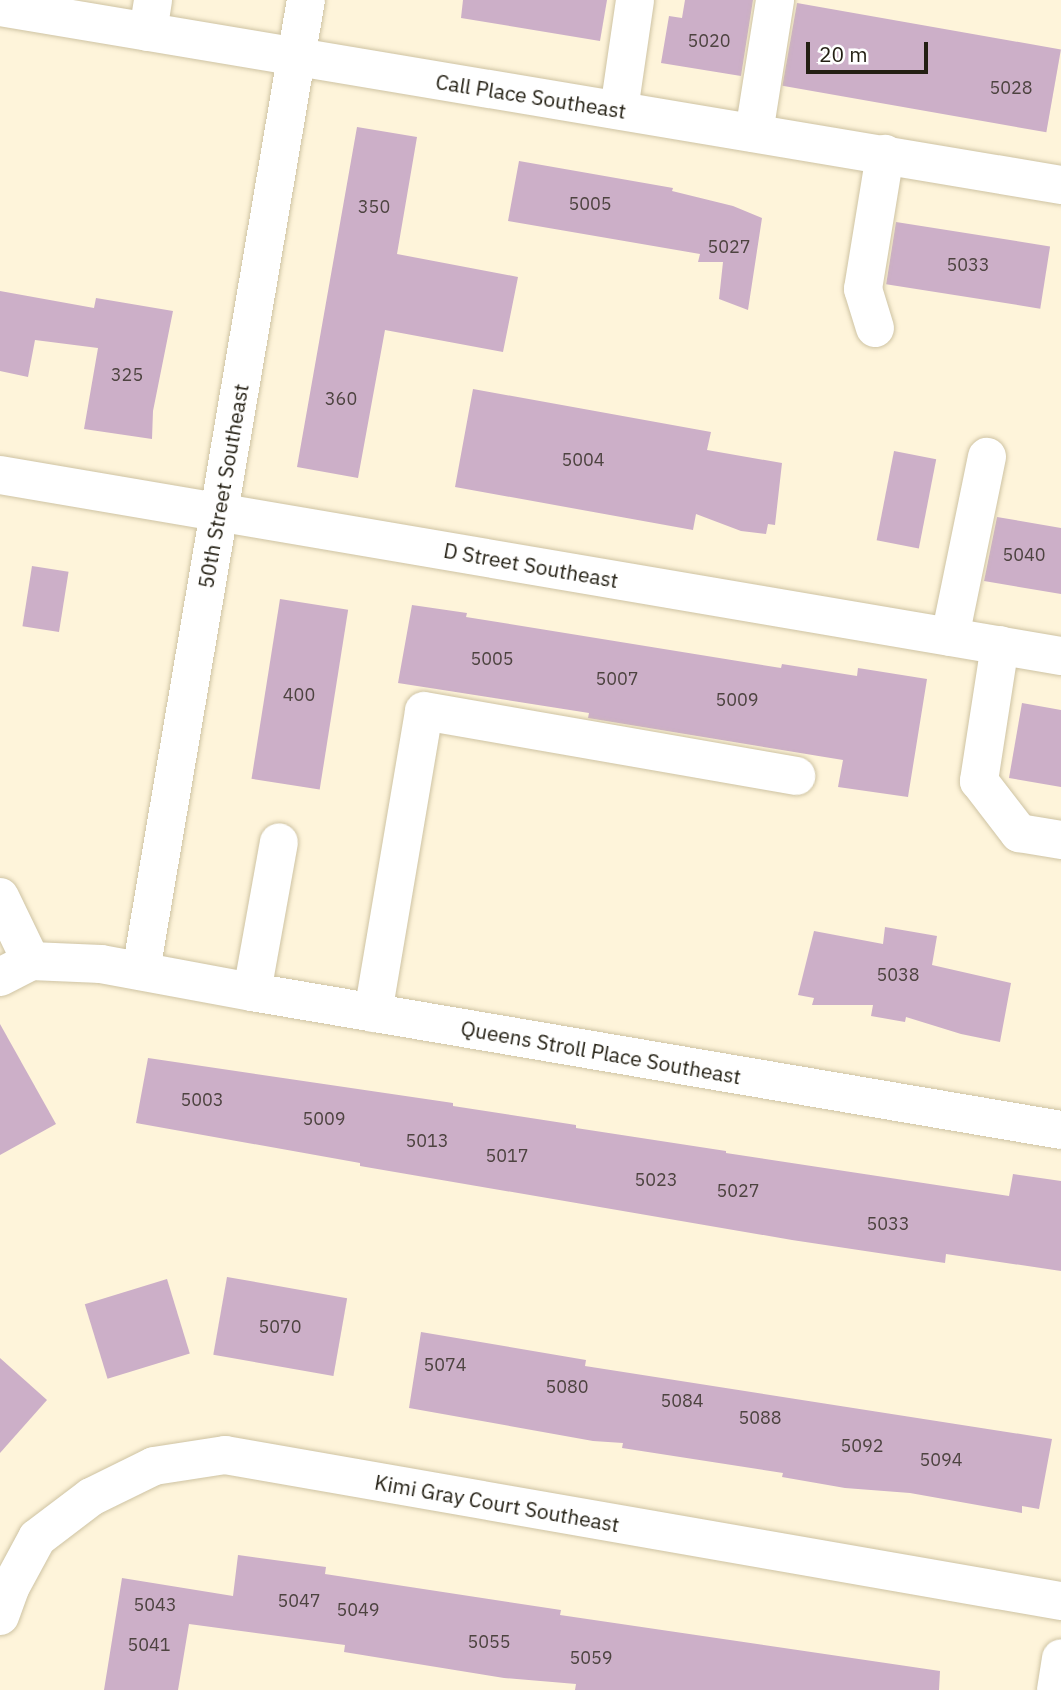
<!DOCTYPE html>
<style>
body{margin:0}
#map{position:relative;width:1061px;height:1690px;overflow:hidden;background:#fef4da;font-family:"IBM Plex Sans",sans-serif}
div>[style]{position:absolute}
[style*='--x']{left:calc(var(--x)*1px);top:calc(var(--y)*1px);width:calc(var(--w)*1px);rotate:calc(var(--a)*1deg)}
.building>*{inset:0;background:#ccafc8;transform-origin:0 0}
.roads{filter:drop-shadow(0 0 2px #cec3a3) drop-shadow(0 0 2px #cec3a3)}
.minor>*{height:38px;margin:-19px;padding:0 19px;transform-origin:19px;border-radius:19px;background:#fff}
span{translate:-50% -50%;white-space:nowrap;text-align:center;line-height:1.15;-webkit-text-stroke:6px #fff;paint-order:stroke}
.number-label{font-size:18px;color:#4d4340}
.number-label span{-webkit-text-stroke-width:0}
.street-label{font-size:21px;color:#231f13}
.scale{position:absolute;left:806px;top:42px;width:122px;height:32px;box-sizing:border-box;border:4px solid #231f13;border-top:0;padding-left:9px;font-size:21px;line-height:24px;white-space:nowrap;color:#231f13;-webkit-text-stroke:5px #fff;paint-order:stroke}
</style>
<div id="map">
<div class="building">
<i style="clip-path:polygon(463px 0,607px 0,600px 41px,461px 18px)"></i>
<i style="clip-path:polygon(685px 0,753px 0,741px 76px,661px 63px,669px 16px,682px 18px)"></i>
<i style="left:797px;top:3px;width:268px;height:84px;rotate:10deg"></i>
<i style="clip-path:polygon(357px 127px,417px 137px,397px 254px,518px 277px,503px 352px,385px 330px,358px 478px,297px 467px)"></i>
<i style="clip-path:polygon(519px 161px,673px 188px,672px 191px,733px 206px,762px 218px,748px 310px,719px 299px,723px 262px,698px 262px,700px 254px,508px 221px)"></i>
<i style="left:896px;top:222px;width:156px;height:63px;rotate:9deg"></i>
<i style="clip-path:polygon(0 291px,94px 308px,96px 298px,173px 311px,153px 411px,152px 439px,84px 429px,98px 348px,35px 340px,28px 377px,0 371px)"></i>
<i style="clip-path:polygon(473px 389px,711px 432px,707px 450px,782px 463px,775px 525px,768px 524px,766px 534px,741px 531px,696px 514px,693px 530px,455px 487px)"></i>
<i style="left:894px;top:451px;width:43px;height:91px;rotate:11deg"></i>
<i style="clip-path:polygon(997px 517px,1061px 528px,1061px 594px,984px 581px)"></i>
<i style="left:32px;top:566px;width:37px;height:61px;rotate:9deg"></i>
<i style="left:280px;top:599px;width:69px;height:182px;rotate:9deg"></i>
<i style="clip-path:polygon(412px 605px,467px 613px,466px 617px,781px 668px,782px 664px,857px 676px,858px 668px,927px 679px,908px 797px,838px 787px,843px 760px,588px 718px,589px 713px,398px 683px)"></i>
<i style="clip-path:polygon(1022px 703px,1061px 710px,1061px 787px,1009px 778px)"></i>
<i style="clip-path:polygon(885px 927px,937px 936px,932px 965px,1011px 983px,1000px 1042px,961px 1034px,906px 1017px,905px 1022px,871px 1016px,873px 1005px,812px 1005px,814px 998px,798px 995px,814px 931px,883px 944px)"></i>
<i style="clip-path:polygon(0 1024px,56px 1124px,0 1155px)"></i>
<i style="clip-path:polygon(148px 1058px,453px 1103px,453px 1106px,576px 1125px,576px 1128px,726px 1151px,726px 1153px,1009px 1196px,1013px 1174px,1061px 1181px,1061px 1271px,946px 1254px,945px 1263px,792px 1240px,360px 1166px,360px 1163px,136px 1123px)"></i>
<i style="left:227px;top:1277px;width:122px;height:79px;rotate:10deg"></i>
<i style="left:167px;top:1279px;width:78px;height:86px;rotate:73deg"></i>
<i style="clip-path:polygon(421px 1332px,586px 1360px,585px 1366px,1052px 1439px,1039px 1509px,1022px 1506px,1022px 1513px,910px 1493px,845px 1488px,782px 1477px,783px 1473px,622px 1448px,623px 1443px,593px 1441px,409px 1408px)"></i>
<i style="clip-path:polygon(0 1358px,47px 1400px,0 1453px)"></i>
<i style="clip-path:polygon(238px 1555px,326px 1567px,325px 1574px,561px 1610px,560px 1615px,940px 1671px,939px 1690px,575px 1690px,576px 1684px,504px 1678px,344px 1652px,345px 1645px,189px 1624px,178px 1690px,104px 1690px,122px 1578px,233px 1596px)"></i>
</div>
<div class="roads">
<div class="minor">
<i style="--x:0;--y:7;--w:1076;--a:9.52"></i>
<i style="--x:148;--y:32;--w:32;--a:-81"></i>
<i style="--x:619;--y:110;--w:111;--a:-81.7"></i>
<i style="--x:754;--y:133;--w:135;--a:-81"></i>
<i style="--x:875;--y:328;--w:41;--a:-107.1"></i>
<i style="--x:863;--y:289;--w:137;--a:-80.7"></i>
<i style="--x:0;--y:475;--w:1076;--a:9.68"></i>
<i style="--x:950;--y:637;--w:184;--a:-78.4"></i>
<i style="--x:1000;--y:645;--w:138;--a:98.8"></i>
<i style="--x:979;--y:781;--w:66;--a:52.4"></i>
<i style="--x:1019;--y:833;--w:43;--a:9.5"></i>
<i style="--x:0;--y:897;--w:71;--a:64.2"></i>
<i style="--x:141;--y:971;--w:985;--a:-80.36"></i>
<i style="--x:0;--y:977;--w:35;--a:-27"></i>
<i style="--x:31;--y:961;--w:70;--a:2.5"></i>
<i style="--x:101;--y:964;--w:154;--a:10.5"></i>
<i style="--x:252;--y:992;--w:821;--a:9.68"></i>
<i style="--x:252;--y:992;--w:152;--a:-79.8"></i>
<i style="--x:373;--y:1013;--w:306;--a:-80.4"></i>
<i style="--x:424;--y:711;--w:378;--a:9.9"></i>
<i style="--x:0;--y:1616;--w:30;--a:-70"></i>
<i style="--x:10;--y:1588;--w:57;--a:-61.6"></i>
<i style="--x:37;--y:1538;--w:68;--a:-37.2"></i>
<i style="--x:91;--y:1497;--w:70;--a:-26.2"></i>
<i style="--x:154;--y:1466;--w:72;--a:-8.8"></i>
<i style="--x:225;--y:1455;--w:849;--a:9.91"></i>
<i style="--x:1056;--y:1690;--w:32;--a:-81"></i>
</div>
</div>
<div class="number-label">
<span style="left:709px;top:41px">5020</span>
<span style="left:1011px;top:88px">5028</span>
<span style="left:590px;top:204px">5005</span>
<span style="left:374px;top:207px">350</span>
<span style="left:729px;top:247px">5027</span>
<span style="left:968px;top:265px">5033</span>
<span style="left:127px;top:375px">325</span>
<span style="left:341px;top:399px">360</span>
<span style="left:583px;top:460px">5004</span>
<span style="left:1024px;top:555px">5040</span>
<span style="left:492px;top:659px">5005</span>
<span style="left:617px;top:679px">5007</span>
<span style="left:299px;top:695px">400</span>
<span style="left:737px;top:700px">5009</span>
<span style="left:898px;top:975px">5038</span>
<span style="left:202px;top:1100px">5003</span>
<span style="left:324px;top:1119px">5009</span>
<span style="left:427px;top:1141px">5013</span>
<span style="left:507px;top:1156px">5017</span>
<span style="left:656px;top:1180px">5023</span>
<span style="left:738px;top:1191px">5027</span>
<span style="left:888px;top:1224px">5033</span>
<span style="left:280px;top:1327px">5070</span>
<span style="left:445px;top:1365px">5074</span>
<span style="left:567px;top:1387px">5080</span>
<span style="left:682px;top:1401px">5084</span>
<span style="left:760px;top:1418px">5088</span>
<span style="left:862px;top:1446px">5092</span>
<span style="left:941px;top:1460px">5094</span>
<span style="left:299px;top:1601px">5047</span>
<span style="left:155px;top:1605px">5043</span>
<span style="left:358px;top:1610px">5049</span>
<span style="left:489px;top:1642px">5055</span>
<span style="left:149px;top:1645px">5041</span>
<span style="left:591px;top:1658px">5059</span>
</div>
<div class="street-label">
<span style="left:531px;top:96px;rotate:9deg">Call Place Southeast</span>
<span style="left:223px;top:486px;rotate:-80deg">50th Street Southeast</span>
<span style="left:531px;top:565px;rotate:10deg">D Street Southeast</span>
<span style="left:601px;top:1052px;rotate:10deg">Queens Stroll Place Southeast</span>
<span style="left:497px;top:1503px;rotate:10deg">Kimi Gray Court Southeast</span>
</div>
<div class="scale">20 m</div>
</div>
